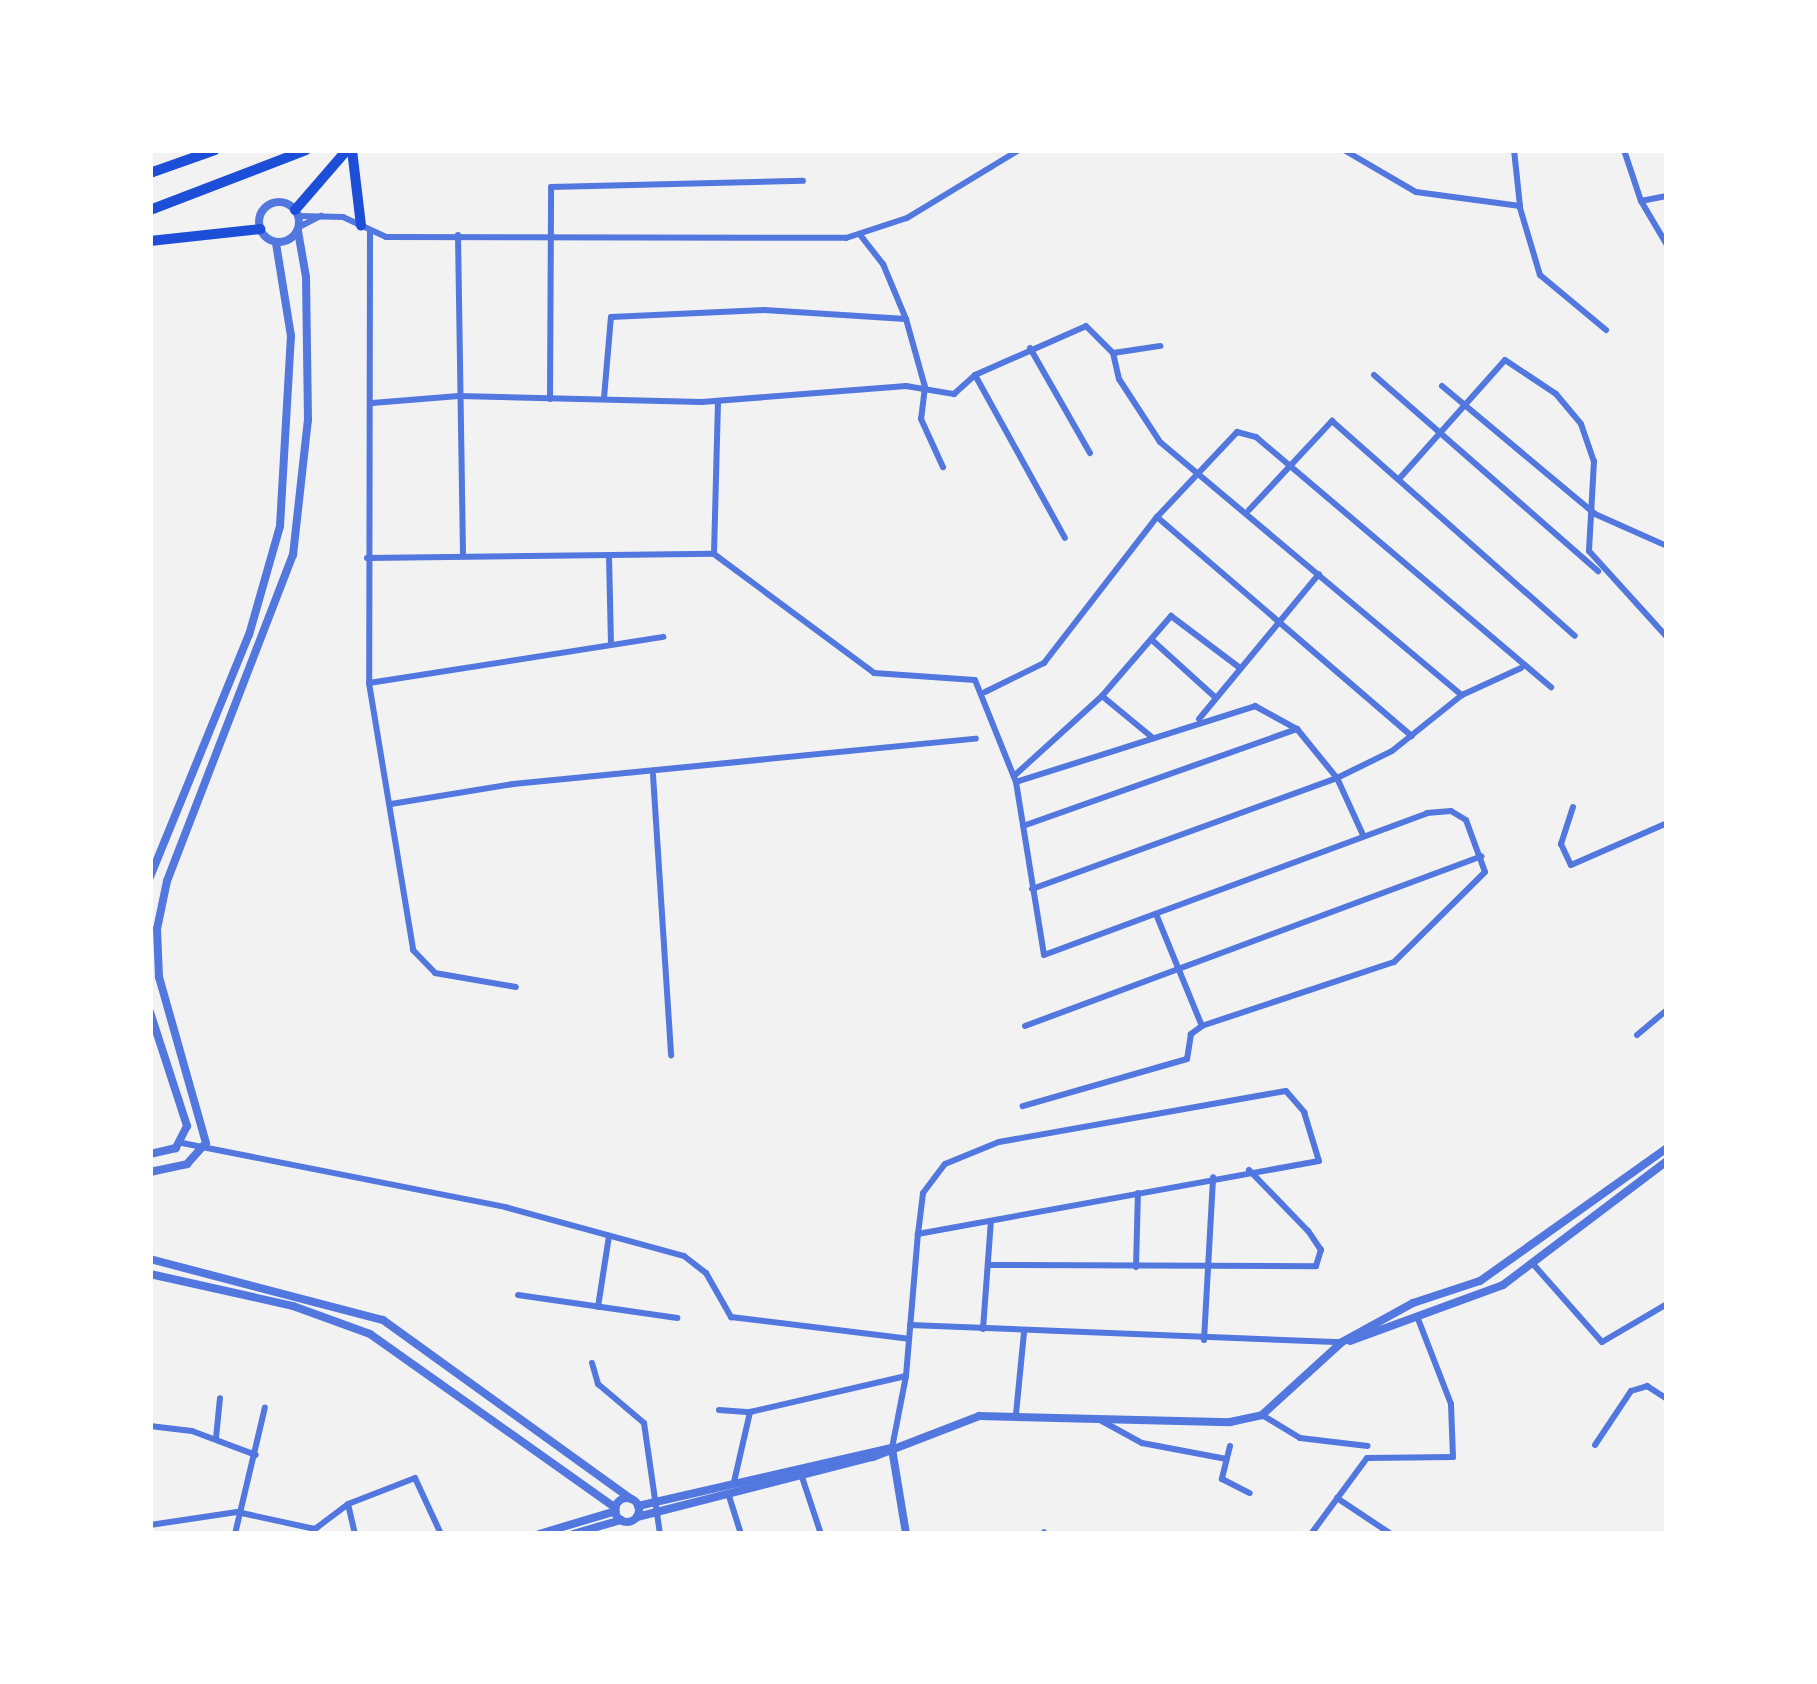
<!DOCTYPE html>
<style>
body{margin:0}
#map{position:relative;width:1817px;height:1684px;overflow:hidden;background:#f2f2f2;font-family:"Golos Text",sans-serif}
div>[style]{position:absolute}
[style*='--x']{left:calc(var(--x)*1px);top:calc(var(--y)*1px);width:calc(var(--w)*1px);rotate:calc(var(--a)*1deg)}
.minor>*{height:6px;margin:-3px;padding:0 3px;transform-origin:3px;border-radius:3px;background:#5277de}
.tertiary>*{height:8px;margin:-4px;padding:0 4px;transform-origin:4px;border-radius:4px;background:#5277de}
.tertiary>.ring{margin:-4px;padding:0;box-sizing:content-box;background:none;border:8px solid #5277de;border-radius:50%}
.motorway>*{height:10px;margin:-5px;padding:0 5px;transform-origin:5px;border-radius:5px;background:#1d4ed8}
span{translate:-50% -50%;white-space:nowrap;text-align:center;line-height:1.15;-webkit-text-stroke:12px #fff;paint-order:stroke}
.frame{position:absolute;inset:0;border:153px solid #fff;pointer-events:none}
</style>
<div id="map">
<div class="minor">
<i style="--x:1344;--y:150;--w:83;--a:30.3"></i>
<i style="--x:1416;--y:192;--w:105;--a:7.7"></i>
<i style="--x:1520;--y:206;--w:56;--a:-96.1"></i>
<i style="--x:1624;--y:150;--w:54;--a:71.6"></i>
<i style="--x:1641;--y:201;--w:51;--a:59.4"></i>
<i style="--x:1641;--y:201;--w:26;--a:-11"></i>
<i style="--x:1520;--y:208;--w:70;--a:73.4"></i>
<i style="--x:1540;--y:275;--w:86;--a:39.8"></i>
<i style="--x:298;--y:216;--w:45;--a:1.3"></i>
<i style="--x:343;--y:217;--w:47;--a:24.9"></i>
<i style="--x:386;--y:237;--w:460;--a:0.1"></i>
<i style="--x:846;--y:238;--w:64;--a:-18.2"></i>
<i style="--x:907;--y:218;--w:131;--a:-31.3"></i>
<i style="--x:299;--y:227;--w:25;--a:-27"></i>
<i style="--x:370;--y:232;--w:451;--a:90.1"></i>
<i style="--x:369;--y:683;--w:271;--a:80.6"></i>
<i style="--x:413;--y:950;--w:32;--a:46"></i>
<i style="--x:435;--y:973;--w:82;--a:9.8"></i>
<i style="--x:458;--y:235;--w:320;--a:89.1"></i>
<i style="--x:861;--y:236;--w:36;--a:52"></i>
<i style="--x:883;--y:264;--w:60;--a:67.3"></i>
<i style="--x:906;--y:319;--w:71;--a:74.4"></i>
<i style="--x:925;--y:387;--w:32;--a:97"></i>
<i style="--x:921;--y:419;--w:53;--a:65.4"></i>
<i style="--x:1030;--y:348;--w:121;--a:60.3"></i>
<i style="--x:1113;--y:353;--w:48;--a:-8.5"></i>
<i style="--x:975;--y:375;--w:186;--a:61.1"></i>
<i style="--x:1374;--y:375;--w:298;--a:41.2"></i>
<i style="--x:1442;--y:386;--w:199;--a:39.9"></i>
<i style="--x:1595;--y:514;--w:79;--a:24"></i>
<i style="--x:604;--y:398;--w:81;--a:-85.1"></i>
<i style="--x:611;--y:317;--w:153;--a:-2.6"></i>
<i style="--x:764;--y:310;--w:142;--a:3.6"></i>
<i style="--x:550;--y:399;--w:212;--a:-89.7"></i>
<i style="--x:551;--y:187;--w:252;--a:-1.4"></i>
<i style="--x:372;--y:403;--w:87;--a:-4.6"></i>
<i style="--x:459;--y:396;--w:243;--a:1.4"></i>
<i style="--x:702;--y:402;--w:205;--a:-4.5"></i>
<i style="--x:906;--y:386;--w:49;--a:9.5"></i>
<i style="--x:954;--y:394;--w:28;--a:-42"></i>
<i style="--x:975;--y:375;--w:121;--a:-23.8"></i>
<i style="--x:1086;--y:326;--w:38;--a:45"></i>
<i style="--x:1113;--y:353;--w:27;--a:77"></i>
<i style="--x:1119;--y:379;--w:75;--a:56.9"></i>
<i style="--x:1160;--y:442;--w:394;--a:40"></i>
<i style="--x:1399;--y:479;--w:159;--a:-48.3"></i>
<i style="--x:1505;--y:360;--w:61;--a:33.7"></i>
<i style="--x:1556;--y:394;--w:39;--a:50"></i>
<i style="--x:1581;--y:424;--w:39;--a:71"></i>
<i style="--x:1594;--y:461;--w:90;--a:93.2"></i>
<i style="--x:1589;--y:551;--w:116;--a:47.8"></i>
<i style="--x:1249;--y:510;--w:122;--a:-47"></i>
<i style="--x:1332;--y:421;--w:324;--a:41.5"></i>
<i style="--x:1157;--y:517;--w:336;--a:40.7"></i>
<i style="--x:714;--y:554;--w:152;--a:-88.5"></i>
<i style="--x:609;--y:556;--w:88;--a:88.7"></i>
<i style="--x:367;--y:558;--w:347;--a:-0.7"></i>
<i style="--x:714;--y:554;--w:199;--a:36.6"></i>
<i style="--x:874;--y:673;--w:101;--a:4"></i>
<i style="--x:975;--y:680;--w:110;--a:68.1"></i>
<i style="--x:1016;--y:782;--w:175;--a:80.8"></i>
<i style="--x:1044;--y:955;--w:408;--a:-20.3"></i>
<i style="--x:1427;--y:813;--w:24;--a:-5"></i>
<i style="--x:1451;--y:811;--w:17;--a:31"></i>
<i style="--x:1466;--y:820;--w:55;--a:69.9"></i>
<i style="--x:1485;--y:872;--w:128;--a:135.3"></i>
<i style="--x:1394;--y:962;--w:202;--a:161.6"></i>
<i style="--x:1202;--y:1026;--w:14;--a:144"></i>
<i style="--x:1191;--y:1034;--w:25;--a:99"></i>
<i style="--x:1187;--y:1059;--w:171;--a:164"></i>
<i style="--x:1152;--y:640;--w:86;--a:42.2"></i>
<i style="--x:369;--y:683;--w:298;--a:-8.9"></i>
<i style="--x:985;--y:692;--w:66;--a:-26.2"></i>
<i style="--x:1044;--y:663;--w:185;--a:-52.3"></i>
<i style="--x:1157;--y:517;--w:117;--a:-46.7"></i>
<i style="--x:1237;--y:432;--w:20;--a:15"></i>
<i style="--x:1256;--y:437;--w:387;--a:40.3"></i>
<i style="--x:1102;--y:696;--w:66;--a:39.5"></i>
<i style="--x:1199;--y:719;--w:188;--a:-50.4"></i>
<i style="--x:653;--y:775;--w:281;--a:86.3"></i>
<i style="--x:1014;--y:776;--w:119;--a:-42.3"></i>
<i style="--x:1102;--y:696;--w:106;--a:-49.2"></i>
<i style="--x:1171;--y:616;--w:86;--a:37"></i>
<i style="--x:1016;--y:782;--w:251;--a:-17.6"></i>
<i style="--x:1255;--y:706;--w:48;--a:28.7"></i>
<i style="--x:1297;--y:729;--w:63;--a:50.8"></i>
<i style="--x:1337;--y:778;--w:63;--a:65.5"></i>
<i style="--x:391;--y:804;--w:124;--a:-9.3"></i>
<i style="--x:513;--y:784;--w:465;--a:-5.6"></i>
<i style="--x:1573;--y:807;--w:39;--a:108"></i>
<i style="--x:1561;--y:844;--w:23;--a:65"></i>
<i style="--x:1571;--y:865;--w:105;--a:-23.6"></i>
<i style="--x:1023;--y:826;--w:291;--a:-19.5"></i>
<i style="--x:1032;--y:889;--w:325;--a:-20"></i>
<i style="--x:1337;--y:778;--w:61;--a:-26.1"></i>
<i style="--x:1392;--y:751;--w:90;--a:-38.7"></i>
<i style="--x:1462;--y:695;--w:65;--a:-24.6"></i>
<i style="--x:1156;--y:914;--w:121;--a:67.7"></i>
<i style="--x:1025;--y:1026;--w:487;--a:-20.4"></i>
<i style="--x:1637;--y:1035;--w:39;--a:-40"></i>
<i style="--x:182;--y:1143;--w:329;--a:11.2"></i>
<i style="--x:505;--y:1207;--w:186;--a:15.3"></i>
<i style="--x:684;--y:1256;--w:28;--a:38"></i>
<i style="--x:706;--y:1273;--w:51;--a:60.4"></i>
<i style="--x:731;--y:1317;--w:179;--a:7"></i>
<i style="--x:1533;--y:1264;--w:104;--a:48.5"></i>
<i style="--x:1602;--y:1342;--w:75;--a:-30.3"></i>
<i style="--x:988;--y:1265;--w:328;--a:0.2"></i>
<i style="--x:1316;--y:1266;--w:17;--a:-73"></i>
<i style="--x:1321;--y:1250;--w:23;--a:-124"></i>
<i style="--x:1308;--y:1231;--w:85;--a:-134"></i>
<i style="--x:1136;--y:1267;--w:74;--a:-88.5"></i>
<i style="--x:518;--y:1295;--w:161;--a:8.2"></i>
<i style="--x:598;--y:1307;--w:72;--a:-81.2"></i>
<i style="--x:910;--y:1325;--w:432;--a:2.3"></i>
<i style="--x:983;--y:1329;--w:108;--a:-85.8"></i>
<i style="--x:1204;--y:1340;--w:163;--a:-86.8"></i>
<i style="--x:592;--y:1363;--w:22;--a:74"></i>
<i style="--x:598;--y:1384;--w:60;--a:40.3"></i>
<i style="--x:644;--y:1423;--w:112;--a:81.8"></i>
<i style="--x:719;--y:1410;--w:31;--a:4"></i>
<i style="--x:750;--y:1412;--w:160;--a:-13"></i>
<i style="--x:1016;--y:1414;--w:82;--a:-84.4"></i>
<i style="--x:1262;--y:1415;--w:44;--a:31.2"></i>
<i style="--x:1300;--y:1438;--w:68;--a:6.7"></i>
<i style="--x:1100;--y:1420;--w:48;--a:28.7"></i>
<i style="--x:1142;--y:1443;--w:86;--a:10.7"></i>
<i style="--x:150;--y:1426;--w:42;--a:6.8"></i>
<i style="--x:192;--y:1431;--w:68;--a:20.6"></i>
<i style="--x:216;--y:1438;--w:40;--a:-84.3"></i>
<i style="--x:1595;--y:1445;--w:65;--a:-56.3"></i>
<i style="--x:1631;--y:1391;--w:17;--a:-17"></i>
<i style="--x:1647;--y:1386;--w:24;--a:33"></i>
<i style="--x:1230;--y:1446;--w:34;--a:104"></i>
<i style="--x:1222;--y:1479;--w:31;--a:27"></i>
<i style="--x:892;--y:1448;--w:73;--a:-79"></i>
<i style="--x:906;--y:1376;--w:143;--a:-85.2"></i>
<i style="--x:918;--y:1234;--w:41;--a:-83"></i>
<i style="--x:923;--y:1193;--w:36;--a:-53"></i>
<i style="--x:945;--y:1164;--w:58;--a:-22.2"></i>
<i style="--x:999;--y:1142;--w:291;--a:-10.1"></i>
<i style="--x:1286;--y:1091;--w:28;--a:49"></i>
<i style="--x:1304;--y:1112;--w:51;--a:73"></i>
<i style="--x:1319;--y:1161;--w:408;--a:169.7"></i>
<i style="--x:802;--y:1477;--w:60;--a:71.6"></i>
<i style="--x:734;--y:1482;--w:72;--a:-77.1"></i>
<i style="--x:728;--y:1493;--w:43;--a:72.4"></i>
<i style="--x:1337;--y:1498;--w:65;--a:33.7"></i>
<i style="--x:348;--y:1504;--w:31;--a:77"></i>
<i style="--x:150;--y:1525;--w:88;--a:-8.5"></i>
<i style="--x:237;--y:1512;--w:80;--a:12.3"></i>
<i style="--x:315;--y:1529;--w:41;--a:-37.1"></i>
<i style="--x:348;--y:1504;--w:72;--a:-21.2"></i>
<i style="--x:415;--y:1478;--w:62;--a:65.1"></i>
<i style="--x:235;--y:1534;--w:130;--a:-76.7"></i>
<i style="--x:1043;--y:1534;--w:2;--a:-63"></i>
<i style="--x:1311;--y:1534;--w:94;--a:-53.6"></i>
<i style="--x:1367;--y:1458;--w:86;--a:-0.7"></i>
<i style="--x:1453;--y:1457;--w:53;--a:-92.2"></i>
<i style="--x:1451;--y:1404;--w:91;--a:-111.2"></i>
</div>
<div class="tertiary">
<i class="ring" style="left:259px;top:202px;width:32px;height:32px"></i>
<i style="--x:150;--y:877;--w:261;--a:-67.8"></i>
<i style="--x:249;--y:635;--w:113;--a:-74.1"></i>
<i style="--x:280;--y:526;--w:190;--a:-86.7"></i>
<i style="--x:291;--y:336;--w:94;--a:-99.2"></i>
<i style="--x:150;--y:1012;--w:120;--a:72"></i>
<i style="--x:187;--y:1126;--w:25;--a:117"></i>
<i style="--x:176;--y:1148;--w:27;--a:167"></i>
<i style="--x:150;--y:1172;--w:38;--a:-12"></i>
<i style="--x:187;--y:1164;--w:28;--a:-48"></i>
<i style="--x:206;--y:1143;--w:173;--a:-105.8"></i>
<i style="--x:159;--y:977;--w:48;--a:-92.4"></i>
<i style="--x:157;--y:929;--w:49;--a:-78.2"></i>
<i style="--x:167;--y:881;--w:350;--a:-68.9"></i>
<i style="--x:293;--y:555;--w:136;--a:-83.7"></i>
<i style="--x:308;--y:420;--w:143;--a:-90.8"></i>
<i style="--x:306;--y:277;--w:47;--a:-99.9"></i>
<i style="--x:150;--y:1259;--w:241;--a:14.7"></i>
<i style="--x:383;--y:1320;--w:306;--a:35.8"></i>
<i style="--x:150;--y:1274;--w:147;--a:12.6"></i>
<i style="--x:293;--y:1306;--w:82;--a:20"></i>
<i style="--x:370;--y:1334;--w:301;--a:35.3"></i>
<i style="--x:1350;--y:1341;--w:163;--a:-20.1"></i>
<i style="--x:1503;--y:1285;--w:206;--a:-37.1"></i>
<i style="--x:892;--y:1449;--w:86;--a:80.6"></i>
<i class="ring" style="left:615px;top:1498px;width:16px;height:16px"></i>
<i style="--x:638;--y:1506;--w:260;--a:-12.9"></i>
<i style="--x:637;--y:1517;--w:244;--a:-14.3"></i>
<i style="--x:873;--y:1457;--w:114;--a:-21.1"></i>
<i style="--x:979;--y:1416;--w:251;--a:1.4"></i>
<i style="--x:1230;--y:1422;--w:33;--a:-12"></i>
<i style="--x:1262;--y:1415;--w:108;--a:-42.4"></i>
<i style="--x:1342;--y:1342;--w:81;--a:-28.8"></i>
<i style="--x:1413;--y:1303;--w:71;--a:-18.2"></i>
<i style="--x:1480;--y:1281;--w:229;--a:-35.4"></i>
<i style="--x:539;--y:1534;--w:80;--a:-16.6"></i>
<i style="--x:573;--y:1534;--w:50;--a:-16.3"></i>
</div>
<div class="motorway">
<i style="--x:352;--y:150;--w:76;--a:83.2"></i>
<i style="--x:150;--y:173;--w:69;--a:-19.5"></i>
<i style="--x:150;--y:210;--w:167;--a:-21"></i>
<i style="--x:295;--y:210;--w:79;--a:-49.1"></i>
<i style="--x:150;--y:241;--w:111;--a:-6.2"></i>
</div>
<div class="frame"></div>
</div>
